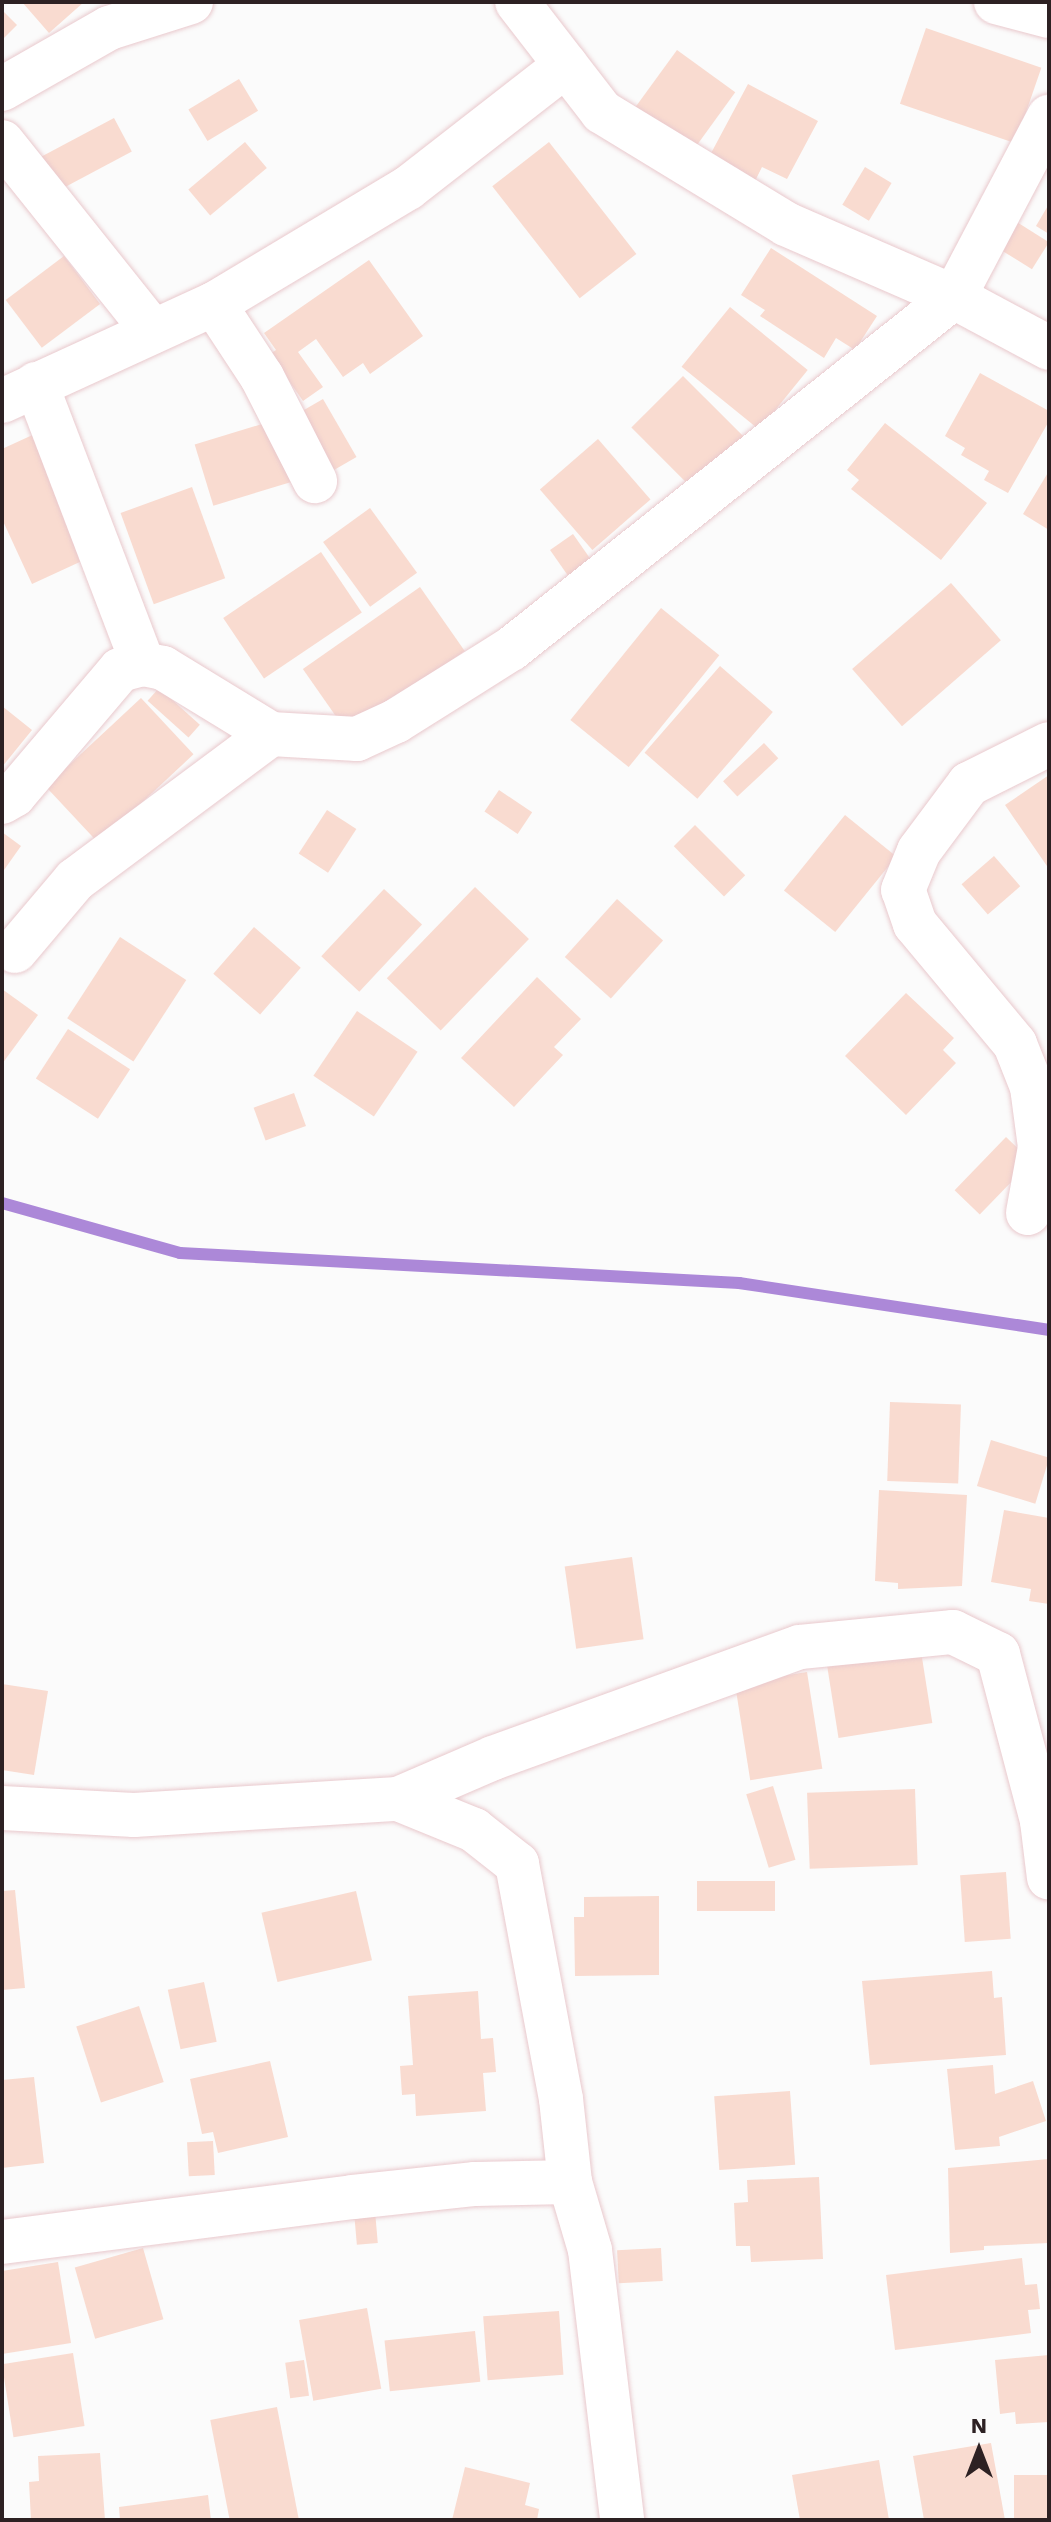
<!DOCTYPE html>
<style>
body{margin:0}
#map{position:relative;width:1051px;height:2522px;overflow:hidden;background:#fbfbfb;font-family:"Work Sans",sans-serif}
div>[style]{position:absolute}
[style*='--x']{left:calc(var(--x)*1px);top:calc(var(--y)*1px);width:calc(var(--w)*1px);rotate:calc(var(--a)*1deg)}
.stream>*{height:12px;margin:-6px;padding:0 6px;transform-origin:6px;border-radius:6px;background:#ac88d8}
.building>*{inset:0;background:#f9dbd0;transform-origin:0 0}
.roads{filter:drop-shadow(0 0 2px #e9c9cd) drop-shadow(0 0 2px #e9c9cd)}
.street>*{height:44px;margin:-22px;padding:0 22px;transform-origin:22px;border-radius:22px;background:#fff}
span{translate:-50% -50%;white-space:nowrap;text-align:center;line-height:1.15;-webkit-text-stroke:6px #fbfbfb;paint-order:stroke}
.frame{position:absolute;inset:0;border:4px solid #2d2123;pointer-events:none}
.north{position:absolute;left:939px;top:2410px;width:80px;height:80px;-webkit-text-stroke:6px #fbfbfb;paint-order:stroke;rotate:0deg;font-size:22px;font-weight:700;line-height:32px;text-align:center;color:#2d2123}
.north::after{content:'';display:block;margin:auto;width:28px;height:36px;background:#2d2123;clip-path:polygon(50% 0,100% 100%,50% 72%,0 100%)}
</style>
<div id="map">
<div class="stream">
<i style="--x:2;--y:1203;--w:185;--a:15.7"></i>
<i style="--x:180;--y:1253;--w:560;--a:3.07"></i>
<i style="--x:739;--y:1283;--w:314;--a:8.6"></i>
</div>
<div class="building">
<i style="clip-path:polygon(22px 2px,84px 2px,49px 33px)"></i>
<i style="clip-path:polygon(2px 10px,17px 25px,2px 40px)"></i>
<i style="left:926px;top:28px;width:122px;height:80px;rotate:19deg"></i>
<i style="left:677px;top:50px;width:72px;height:78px;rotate:36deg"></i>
<i style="left:239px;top:79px;width:37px;height:59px;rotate:59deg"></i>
<i style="clip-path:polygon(748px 84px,818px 121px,787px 179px,762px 167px,755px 181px,709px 157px)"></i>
<i style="left:114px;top:118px;width:38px;height:83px;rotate:62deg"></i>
<i style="left:245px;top:142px;width:34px;height:74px;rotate:50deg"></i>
<i style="left:549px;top:142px;width:142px;height:72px;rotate:52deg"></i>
<i style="left:865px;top:167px;width:31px;height:44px;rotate:31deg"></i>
<i style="clip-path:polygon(1049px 204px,1049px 234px,1036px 226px)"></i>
<i style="left:1015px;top:221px;width:40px;height:32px;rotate:32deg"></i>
<i style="clip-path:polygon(771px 248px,877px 316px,855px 350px,836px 338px,824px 358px,760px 316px,765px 310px,741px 295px)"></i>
<i style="left:64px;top:256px;width:60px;height:73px;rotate:53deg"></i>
<i style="clip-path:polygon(369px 260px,423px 336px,370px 374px,363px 363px,343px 377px,316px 339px,298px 352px,323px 387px,303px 401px,270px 354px,276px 350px,264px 333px)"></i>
<i style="left:730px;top:307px;width:100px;height:77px;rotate:39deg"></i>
<i style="clip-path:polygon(980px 373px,1049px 411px,1049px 421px,1008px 493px,984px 480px,989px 471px,961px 455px,965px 448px,945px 436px)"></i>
<i style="left:683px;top:376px;width:91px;height:73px;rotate:45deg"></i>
<i style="left:323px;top:399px;width:67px;height:28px;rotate:60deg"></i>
<i style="left:275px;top:420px;width:64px;height:84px;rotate:73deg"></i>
<i style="clip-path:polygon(885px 423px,987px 503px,941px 560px,851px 489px,859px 480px,847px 470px)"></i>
<i style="clip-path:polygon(39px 432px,95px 555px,32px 584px,2px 519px,2px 449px)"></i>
<i style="left:598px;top:439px;width:80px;height:77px;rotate:49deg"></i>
<i style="clip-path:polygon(1049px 471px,1049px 530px,1023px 514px)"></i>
<i style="left:192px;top:487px;width:97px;height:76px;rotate:70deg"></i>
<i style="left:370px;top:508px;width:80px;height:58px;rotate:54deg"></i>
<i style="left:573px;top:534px;width:38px;height:28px;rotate:55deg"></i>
<i style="left:321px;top:552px;width:73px;height:118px;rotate:56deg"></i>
<i style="left:951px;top:583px;width:76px;height:131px;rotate:49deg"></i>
<i style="left:420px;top:587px;width:78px;height:143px;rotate:55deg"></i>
<i style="left:661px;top:608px;width:75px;height:144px;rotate:39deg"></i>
<i style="left:720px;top:666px;width:70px;height:115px;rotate:41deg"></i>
<i style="left:159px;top:688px;width:55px;height:17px;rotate:42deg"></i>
<i style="left:141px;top:698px;width:77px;height:130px;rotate:47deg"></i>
<i style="clip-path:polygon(2px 706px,32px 730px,2px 767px)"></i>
<i style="left:764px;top:743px;width:21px;height:56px;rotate:47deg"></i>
<i style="clip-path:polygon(1049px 775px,1049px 869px,1005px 805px)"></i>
<i style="left:499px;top:790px;width:40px;height:26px;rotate:34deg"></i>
<i style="left:327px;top:810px;width:35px;height:52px;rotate:33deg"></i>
<i style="left:845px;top:815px;width:66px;height:97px;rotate:39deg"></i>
<i style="left:695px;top:825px;width:71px;height:30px;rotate:45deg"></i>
<i style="clip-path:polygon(2px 832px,21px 846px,4px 870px,2px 868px)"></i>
<i style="left:994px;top:856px;width:40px;height:43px;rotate:49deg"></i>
<i style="left:475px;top:887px;width:75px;height:127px;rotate:44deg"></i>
<i style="left:384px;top:889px;width:52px;height:92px;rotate:43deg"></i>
<i style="left:617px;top:899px;width:62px;height:78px;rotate:42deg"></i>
<i style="left:254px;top:927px;width:62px;height:62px;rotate:41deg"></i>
<i style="left:120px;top:937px;width:79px;height:97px;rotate:33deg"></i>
<i style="clip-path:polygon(537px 977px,581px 1019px,554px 1047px,563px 1055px,514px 1107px,461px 1058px)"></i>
<i style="clip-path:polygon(2px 989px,38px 1015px,2px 1064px)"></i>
<i style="clip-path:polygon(906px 993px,954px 1038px,943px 1050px,956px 1063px,906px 1115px,845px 1056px)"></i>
<i style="left:357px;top:1011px;width:73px;height:78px;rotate:34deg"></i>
<i style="left:68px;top:1029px;width:74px;height:59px;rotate:33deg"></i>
<i style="left:294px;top:1093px;width:35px;height:43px;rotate:70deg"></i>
<i style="left:1006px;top:1137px;width:35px;height:74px;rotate:44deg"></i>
<i style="left:890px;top:1402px;width:71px;height:79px;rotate:2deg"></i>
<i style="left:991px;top:1440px;width:61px;height:48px;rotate:17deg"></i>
<i style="clip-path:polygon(879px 1490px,967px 1495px,962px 1586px,898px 1589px,898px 1583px,875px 1581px)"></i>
<i style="clip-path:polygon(1004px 1510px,1049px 1518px,1049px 1604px,1029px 1601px,1031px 1589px,991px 1582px)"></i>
<i style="left:632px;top:1557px;width:83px;height:68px;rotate:82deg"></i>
<i style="left:920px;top:1645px;width:79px;height:95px;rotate:81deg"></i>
<i style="left:807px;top:1672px;width:98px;height:73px;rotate:81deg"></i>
<i style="clip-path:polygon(2px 1684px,48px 1691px,34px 1775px,2px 1770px)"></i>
<i style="left:773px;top:1786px;width:77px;height:28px;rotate:73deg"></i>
<i style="left:915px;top:1789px;width:76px;height:108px;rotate:88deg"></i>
<i style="left:1006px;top:1872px;width:67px;height:46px;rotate:86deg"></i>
<i style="left:775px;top:1881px;width:30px;height:78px;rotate:90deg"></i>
<i style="clip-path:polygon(15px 1890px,25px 1988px,2px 1990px,2px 1891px)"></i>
<i style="left:356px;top:1891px;width:71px;height:97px;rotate:77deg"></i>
<i style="clip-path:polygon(659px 1896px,659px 1975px,575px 1976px,574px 1917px,584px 1917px,584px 1897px)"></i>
<i style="clip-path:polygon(992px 1971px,994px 1998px,1002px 1997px,1006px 2055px,870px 2065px,862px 1981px)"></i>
<i style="left:204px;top:1982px;width:61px;height:37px;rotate:78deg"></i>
<i style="clip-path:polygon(478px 1991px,481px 2039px,493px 2038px,496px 2072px,483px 2073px,486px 2111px,416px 2116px,415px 2094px,402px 2095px,400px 2066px,413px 2065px,408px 1996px)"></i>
<i style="left:139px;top:2006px;width:80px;height:66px;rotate:72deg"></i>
<i style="clip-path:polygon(270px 2061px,288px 2137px,218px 2153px,213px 2132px,202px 2134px,190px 2079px)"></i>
<i style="clip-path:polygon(993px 2065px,995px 2094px,1033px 2081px,1046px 2121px,999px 2137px,1000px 2146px,955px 2150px,947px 2069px)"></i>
<i style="clip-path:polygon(34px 2077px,44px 2163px,2px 2168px,2px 2080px)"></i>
<i style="left:790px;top:2091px;width:74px;height:76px;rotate:86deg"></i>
<i style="left:213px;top:2141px;width:34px;height:26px;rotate:87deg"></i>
<i style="clip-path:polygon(1049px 2159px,1049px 2243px,984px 2246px,984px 2250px,950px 2253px,948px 2168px)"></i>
<i style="clip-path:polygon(819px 2177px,823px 2259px,751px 2262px,750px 2246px,736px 2246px,734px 2203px,748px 2202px,747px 2180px)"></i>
<i style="left:375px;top:2211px;width:32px;height:21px;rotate:85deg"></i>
<i style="left:143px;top:2248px;width:74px;height:71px;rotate:74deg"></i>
<i style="left:661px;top:2248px;width:33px;height:44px;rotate:87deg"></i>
<i style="clip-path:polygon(1022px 2258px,1025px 2285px,1037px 2284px,1040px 2309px,1028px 2310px,1031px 2333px,895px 2350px,886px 2275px)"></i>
<i style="clip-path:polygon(58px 2262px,71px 2343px,2px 2354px,2px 2271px)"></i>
<i style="left:367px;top:2308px;width:82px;height:69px;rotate:80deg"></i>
<i style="left:559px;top:2311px;width:64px;height:76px;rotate:86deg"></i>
<i style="left:475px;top:2331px;width:51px;height:91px;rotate:84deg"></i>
<i style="left:73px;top:2353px;width:74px;height:72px;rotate:81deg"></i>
<i style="clip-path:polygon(1049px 2355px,1049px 2422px,1016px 2424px,1015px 2412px,1000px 2414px,995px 2360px)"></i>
<i style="left:304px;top:2360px;width:36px;height:19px;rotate:82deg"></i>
<i style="left:277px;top:2407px;width:115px;height:68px;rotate:79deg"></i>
<i style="clip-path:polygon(991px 2443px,1005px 2520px,924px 2520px,913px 2456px)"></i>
<i style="clip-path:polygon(100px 2453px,105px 2520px,31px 2520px,29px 2482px,39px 2481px,38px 2456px)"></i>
<i style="clip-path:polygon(879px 2460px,889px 2520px,800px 2520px,792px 2475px)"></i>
<i style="clip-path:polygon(465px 2467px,530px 2483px,525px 2505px,539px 2509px,537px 2520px,452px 2520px)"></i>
<i style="left:1049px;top:2475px;width:45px;height:35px;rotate:90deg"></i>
<i style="clip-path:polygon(208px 2495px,211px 2520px,120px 2520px,119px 2507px)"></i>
</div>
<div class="roads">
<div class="street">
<i style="--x:517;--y:2;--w:139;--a:52.3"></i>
<i style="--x:602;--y:112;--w:215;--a:31.3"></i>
<i style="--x:786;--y:224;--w:183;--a:23.5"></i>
<i style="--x:954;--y:297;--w:108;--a:28.2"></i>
<i style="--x:996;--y:2;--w:55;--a:14.8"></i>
<i style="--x:2;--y:89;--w:123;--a:-29.7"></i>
<i style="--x:109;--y:28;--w:86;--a:-17.6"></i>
<i style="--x:2;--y:142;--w:242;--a:51.4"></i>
<i style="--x:214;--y:304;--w:87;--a:56.7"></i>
<i style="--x:262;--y:377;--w:117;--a:63"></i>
<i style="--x:36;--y:384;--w:300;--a:69.1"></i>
<i style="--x:2;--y:401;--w:233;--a:-24.6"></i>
<i style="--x:214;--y:304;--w:226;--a:-30.9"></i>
<i style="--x:408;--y:188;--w:200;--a:-37.9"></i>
<i style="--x:2;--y:802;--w:14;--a:-30"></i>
<i style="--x:14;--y:795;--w:164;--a:-49.7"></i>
<i style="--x:120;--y:670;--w:24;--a:-15"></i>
<i style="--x:143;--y:664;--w:20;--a:11"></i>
<i style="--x:163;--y:668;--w:127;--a:31.4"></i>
<i style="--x:271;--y:734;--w:86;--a:3.3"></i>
<i style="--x:357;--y:739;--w:43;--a:-24.8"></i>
<i style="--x:396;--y:721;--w:136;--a:-32.1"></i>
<i style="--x:511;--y:649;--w:566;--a:-38.47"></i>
<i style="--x:954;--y:297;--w:204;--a:-62.2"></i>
<i style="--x:15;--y:951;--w:93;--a:-49.8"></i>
<i style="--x:75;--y:880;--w:244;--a:-36.7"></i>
<i style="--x:1028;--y:1213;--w:67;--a:-79.7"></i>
<i style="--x:1040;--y:1147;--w:61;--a:-97.6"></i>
<i style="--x:1032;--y:1087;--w:46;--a:-111.6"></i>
<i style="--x:1015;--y:1044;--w:156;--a:-129.8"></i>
<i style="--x:915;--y:924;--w:36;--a:-109"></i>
<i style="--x:903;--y:890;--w:42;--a:-67.7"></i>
<i style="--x:919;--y:851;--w:84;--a:-53.3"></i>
<i style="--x:969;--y:784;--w:89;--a:-26.6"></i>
<i style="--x:398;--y:1799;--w:103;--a:-23.3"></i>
<i style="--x:493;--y:1758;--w:326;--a:-19.9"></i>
<i style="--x:800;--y:1647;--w:154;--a:-5.6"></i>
<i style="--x:953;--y:1632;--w:50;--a:26.1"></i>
<i style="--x:998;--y:1654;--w:173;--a:75.2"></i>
<i style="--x:1042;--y:1821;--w:57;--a:83"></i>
<i style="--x:2;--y:1808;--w:132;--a:3"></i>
<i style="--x:134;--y:1815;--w:264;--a:-3.5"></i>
<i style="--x:398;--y:1799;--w:82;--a:22.2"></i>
<i style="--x:474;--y:1830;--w:55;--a:38.3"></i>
<i style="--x:517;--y:1864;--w:239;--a:79.4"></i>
<i style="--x:561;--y:2099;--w:83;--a:83.8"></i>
<i style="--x:570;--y:2182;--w:71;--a:73.6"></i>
<i style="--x:590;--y:2250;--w:272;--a:83.2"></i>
<i style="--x:2;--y:2242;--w:354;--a:-7.3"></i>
<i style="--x:353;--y:2197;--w:123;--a:-6.1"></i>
<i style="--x:475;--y:2184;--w:95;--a:-1.2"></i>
</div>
</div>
<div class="frame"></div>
<div class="north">N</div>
</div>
